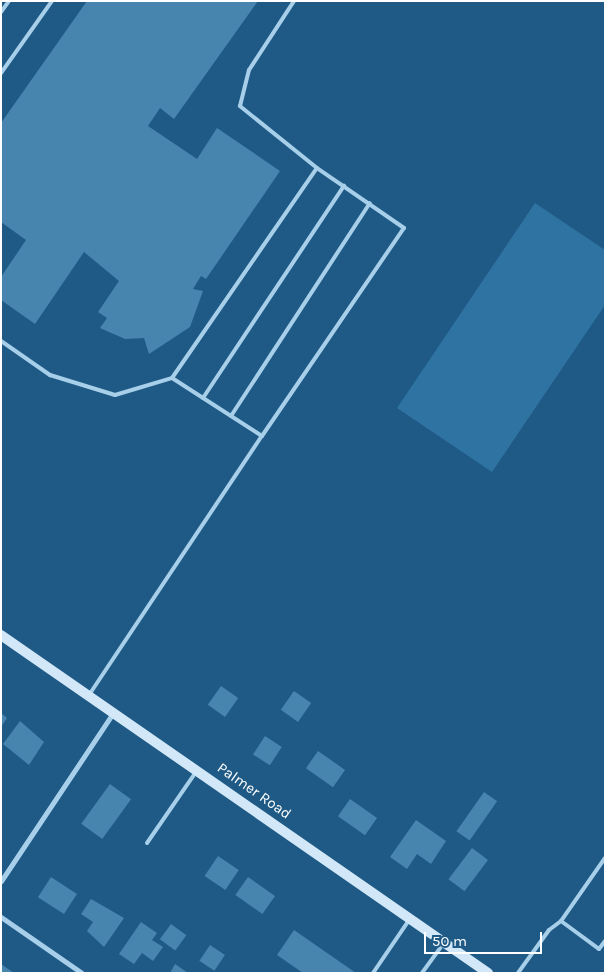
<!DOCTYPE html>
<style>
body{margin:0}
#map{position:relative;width:606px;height:974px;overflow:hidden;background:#1e5a85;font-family:Karla,sans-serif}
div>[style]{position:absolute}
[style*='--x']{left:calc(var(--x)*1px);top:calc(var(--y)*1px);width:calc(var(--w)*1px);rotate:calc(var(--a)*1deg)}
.green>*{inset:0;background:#2f73a2}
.building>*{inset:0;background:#4784ae;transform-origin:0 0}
.lane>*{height:4px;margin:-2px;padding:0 2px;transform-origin:2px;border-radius:2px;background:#a7cfea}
.street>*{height:5px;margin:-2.5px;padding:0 2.5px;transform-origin:2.5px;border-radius:2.5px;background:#a7cfea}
.secondary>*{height:10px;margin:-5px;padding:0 5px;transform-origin:5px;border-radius:5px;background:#d2e8f8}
span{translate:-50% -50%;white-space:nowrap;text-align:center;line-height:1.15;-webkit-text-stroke:4px #1e5a85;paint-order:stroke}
.street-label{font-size:15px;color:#fff}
.frame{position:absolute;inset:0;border:2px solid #fff;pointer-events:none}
.scale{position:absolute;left:424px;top:932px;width:118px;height:22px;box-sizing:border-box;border:2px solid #fff;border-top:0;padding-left:6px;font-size:15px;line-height:18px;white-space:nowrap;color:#fff;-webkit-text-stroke:4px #1e5a85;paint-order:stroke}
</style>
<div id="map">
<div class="green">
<i style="clip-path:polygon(535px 203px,605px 250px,605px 305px,492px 472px,397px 408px)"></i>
</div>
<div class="building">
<i style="clip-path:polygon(87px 1px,258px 1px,174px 119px,160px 108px,148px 126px,197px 159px,217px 128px,280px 171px,206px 279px,201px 276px,193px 289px,203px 291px,190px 327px,149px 354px,144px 338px,125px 339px,100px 328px,107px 318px,98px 312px,119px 281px,84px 252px,35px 324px,1px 300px,1px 277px,26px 240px,1px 222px,1px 123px)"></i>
<i style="left:221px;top:686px;width:21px;height:23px;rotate:35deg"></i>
<i style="left:294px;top:691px;width:21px;height:23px;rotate:35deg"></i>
<i style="clip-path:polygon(1px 713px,7px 718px,1px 727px)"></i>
<i style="clip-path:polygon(20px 721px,44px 742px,29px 765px,3px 744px)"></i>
<i style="left:265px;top:736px;width:20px;height:22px;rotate:33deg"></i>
<i style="left:318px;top:751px;width:33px;height:21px;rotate:35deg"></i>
<i style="left:110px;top:784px;width:26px;height:49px;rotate:36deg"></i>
<i style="left:484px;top:792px;width:16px;height:48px;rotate:35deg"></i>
<i style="left:350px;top:799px;width:33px;height:21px;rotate:35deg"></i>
<i style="clip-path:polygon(416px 820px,446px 841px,431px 864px,417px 854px,407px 869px,390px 857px)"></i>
<i style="left:472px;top:848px;width:20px;height:39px;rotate:37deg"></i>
<i style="left:218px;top:856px;width:25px;height:24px;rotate:34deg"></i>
<i style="left:51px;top:877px;width:31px;height:24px;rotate:33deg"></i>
<i style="left:248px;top:877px;width:33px;height:22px;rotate:35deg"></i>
<i style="clip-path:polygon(91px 899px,124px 918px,104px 947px,87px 931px,93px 922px,81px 914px)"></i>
<i style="clip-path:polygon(141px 922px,157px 933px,152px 940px,163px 947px,153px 961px,142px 953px,134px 964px,119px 954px)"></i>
<i style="left:171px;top:924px;width:19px;height:19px;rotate:36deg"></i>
<i style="clip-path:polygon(294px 930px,356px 973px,303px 973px,277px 955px)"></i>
<i style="left:210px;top:945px;width:18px;height:19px;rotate:34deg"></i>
<i style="clip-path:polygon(1px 964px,14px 973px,1px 973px)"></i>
<i style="clip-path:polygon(175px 964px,188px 973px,170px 973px)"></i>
</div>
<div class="lane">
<i style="--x:1;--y:12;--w:14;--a:-54"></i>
<i style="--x:1;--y:73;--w:88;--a:-54.7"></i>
<i style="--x:1;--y:341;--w:60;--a:34.8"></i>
<i style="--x:50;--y:375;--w:68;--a:17.1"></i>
<i style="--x:115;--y:395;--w:59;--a:-16.6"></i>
<i style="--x:172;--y:378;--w:255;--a:-55.4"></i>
<i style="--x:317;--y:168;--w:99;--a:-141.2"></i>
<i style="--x:240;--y:106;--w:37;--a:-76"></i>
<i style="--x:249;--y:70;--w:82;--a:-56.9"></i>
<i style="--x:203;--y:398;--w:255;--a:-56.4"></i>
<i style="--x:231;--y:416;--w:254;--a:-56.9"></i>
<i style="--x:262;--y:436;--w:252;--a:-55.7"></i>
<i style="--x:404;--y:228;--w:106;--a:-145.4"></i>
<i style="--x:89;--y:695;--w:311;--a:-56.3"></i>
<i style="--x:262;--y:436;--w:107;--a:-147.2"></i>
<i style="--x:147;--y:843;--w:86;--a:-55.4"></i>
<i style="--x:605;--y:858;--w:77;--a:124.9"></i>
<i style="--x:561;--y:921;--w:47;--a:36.4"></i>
<i style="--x:599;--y:949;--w:10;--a:-53"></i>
<i style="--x:373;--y:973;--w:64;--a:-55.8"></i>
<i style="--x:422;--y:973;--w:36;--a:-54"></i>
<i style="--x:518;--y:973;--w:53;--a:-54.2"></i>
<i style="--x:549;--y:930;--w:15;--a:-37"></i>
</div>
<div class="street">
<i style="--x:1;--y:881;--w:202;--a:-56.3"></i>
<i style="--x:1;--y:917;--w:98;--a:34.7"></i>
</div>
<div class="secondary">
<i style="--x:1;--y:635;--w:593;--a:34.76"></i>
</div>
<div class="street-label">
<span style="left:254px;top:791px;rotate:35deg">Palmer Road</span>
</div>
<div class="frame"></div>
<div class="scale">50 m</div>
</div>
